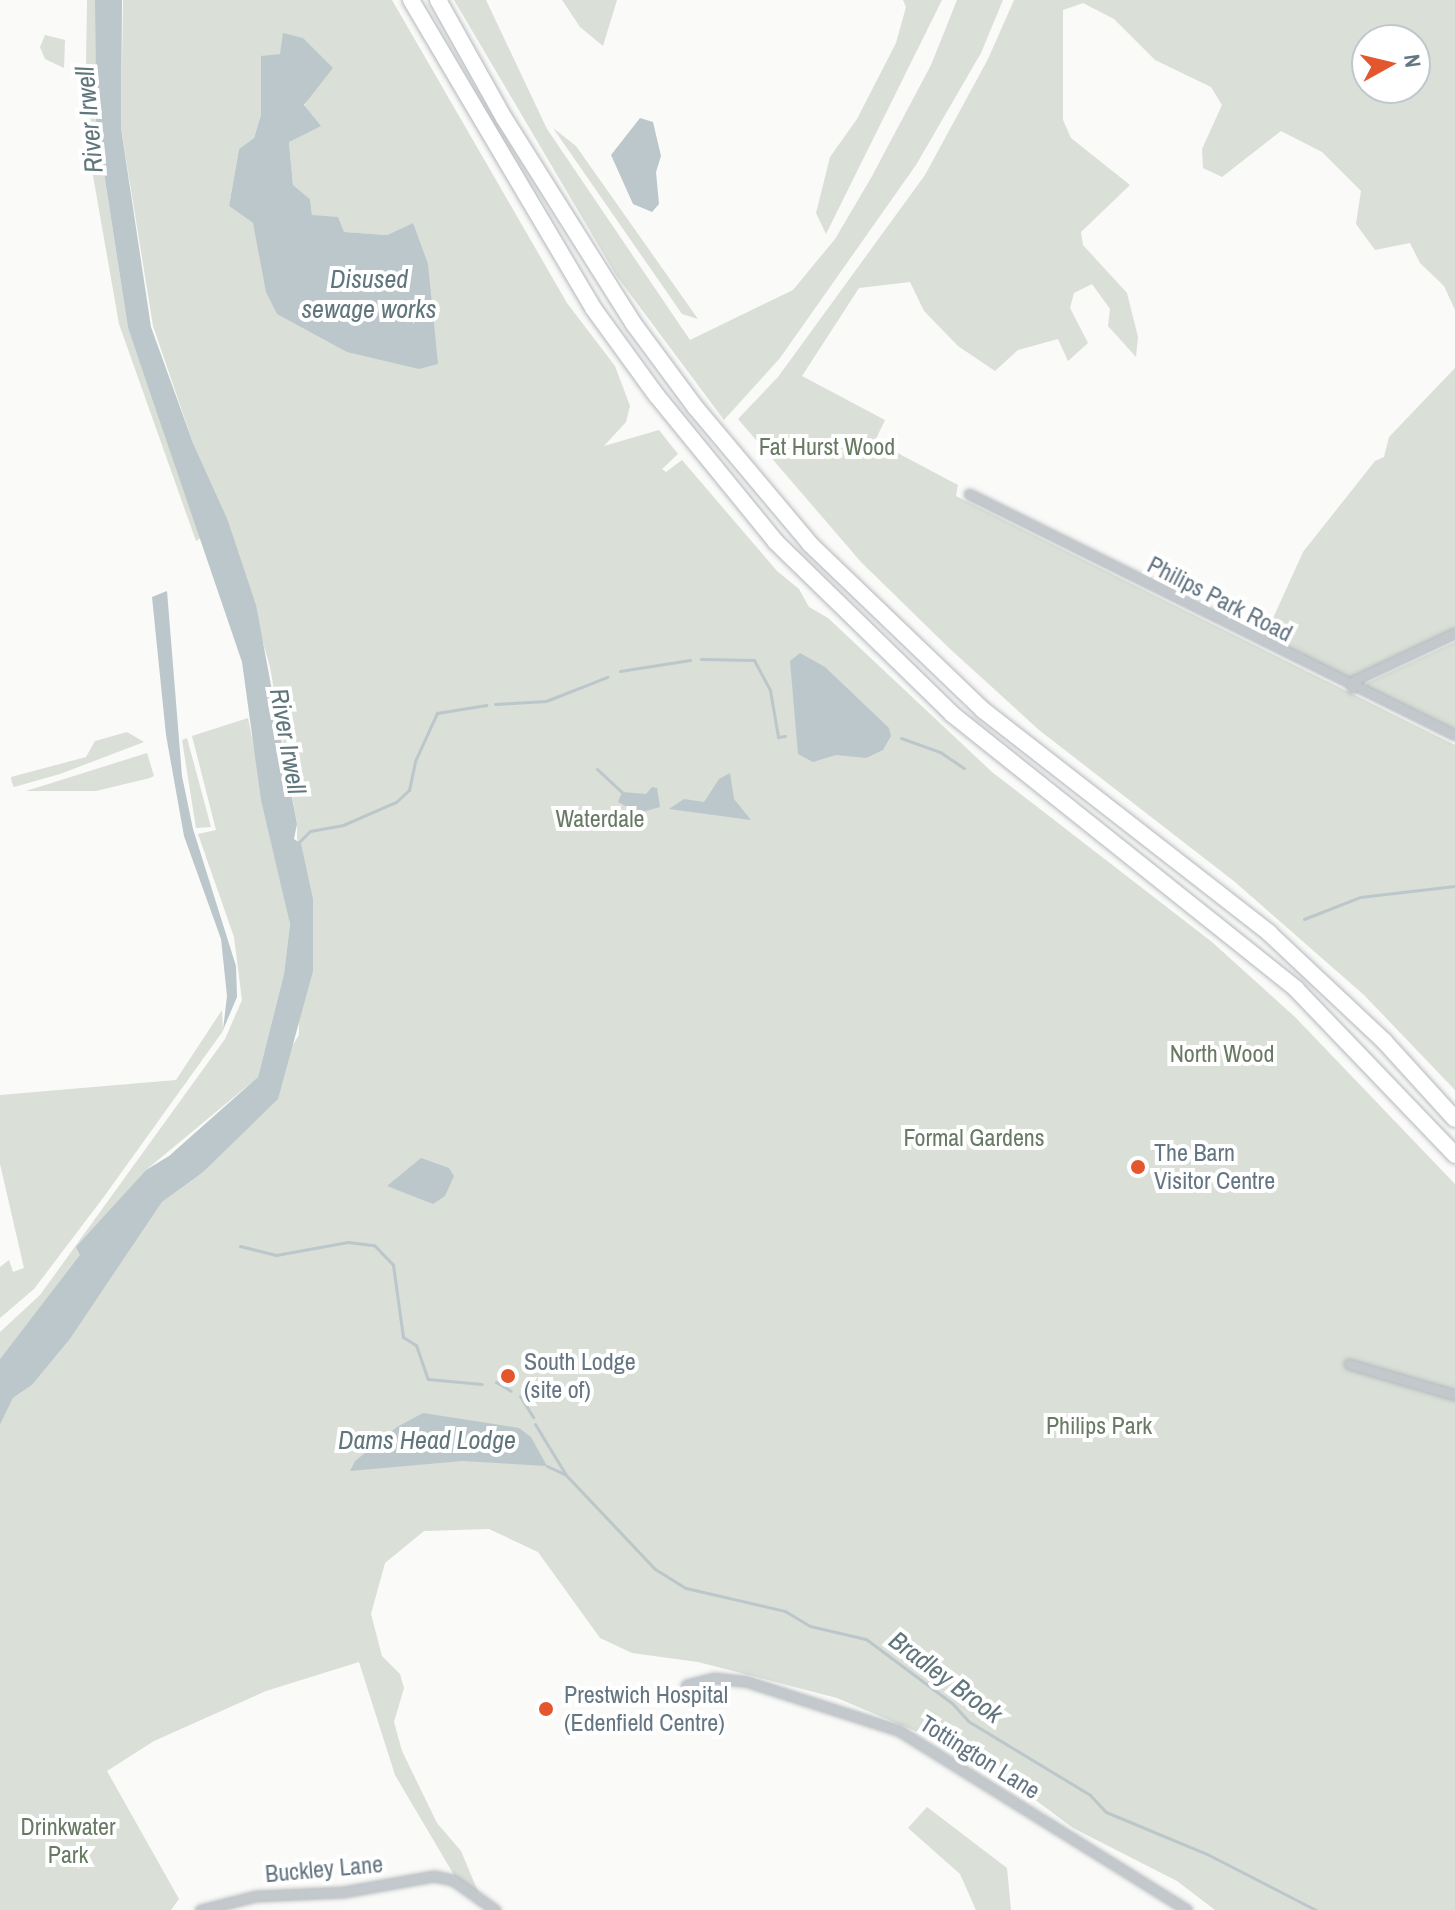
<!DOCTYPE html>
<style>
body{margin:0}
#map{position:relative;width:1455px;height:1910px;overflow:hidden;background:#fafaf8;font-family:"Archivo Narrow",sans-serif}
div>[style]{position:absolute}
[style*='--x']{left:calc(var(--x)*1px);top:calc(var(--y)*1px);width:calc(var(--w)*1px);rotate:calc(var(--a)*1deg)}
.green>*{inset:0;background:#dadfd7}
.water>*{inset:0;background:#bbc7cb}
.stream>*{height:3px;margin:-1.5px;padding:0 1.5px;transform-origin:1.5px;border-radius:1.5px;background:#bbc7cb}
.roads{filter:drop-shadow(0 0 2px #b4b9bd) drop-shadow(0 0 2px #b4b9bd)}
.minor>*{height:9px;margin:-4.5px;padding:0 4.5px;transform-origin:4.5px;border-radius:4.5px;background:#c3c8cc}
.motorway>*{height:16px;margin:-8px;padding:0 8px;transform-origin:8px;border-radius:8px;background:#fff}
.dots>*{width:22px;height:22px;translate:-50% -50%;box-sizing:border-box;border:4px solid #fff;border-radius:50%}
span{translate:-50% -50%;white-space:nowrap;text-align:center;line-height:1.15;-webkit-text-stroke:8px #fff;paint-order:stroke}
.park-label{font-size:24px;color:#687a64}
.street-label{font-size:24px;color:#657683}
.poi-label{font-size:24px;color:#657683}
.left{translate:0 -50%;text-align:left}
.water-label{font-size:26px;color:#60757c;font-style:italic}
.north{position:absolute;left:1351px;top:24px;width:80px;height:80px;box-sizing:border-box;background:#fff;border:2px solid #c1c8cd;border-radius:50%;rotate:82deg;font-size:22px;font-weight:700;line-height:32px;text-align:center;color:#657683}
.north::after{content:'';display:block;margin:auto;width:28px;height:36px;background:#e4572e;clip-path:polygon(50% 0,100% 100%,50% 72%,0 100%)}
</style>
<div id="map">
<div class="green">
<i style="clip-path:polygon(87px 0,95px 0,96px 121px,128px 328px,198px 528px,201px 538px,196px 541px,119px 324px,85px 130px)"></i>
<i style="clip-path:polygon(evenodd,123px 0,392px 0,567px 303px,615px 366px,630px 406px,626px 422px,604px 446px,659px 430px,678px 454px,662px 469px,666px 472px,682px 460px,777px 571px,799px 589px,809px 607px,828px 618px,992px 772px,1212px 942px,1295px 1017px,1455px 1184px,1455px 1910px,1215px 1910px,1177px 1881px,1073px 1828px,1006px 1778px,927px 1736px,837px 1698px,698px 1662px,632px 1653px,600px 1638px,538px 1552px,489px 1529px,424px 1531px,385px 1563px,371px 1614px,382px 1656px,400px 1674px,404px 1688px,394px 1722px,402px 1751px,437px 1823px,461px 1851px,479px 1894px,454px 1875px,395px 1775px,359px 1662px,266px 1691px,154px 1741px,107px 1771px,179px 1899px,171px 1910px,0 1910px,0 1425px,13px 1398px,32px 1385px,70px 1339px,162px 1202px,202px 1173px,236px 1136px,299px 1035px,297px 824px,270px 667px,227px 518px,193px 443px,153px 326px,121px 128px,123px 0,280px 54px,333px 68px,312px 89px,289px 142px,293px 185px,310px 199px,312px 215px,343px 232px,387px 235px,413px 223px,277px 314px,253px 223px,229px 206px,239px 149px,254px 138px,261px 115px,261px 57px,280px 54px)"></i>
<i style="clip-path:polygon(454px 0,486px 0,547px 129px,690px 340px,793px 290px,835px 239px,871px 178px,931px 65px,957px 0,1003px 0,981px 53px,916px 165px,780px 358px,724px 420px,616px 275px)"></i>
<i style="clip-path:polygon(562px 0,617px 0,603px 46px,580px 27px)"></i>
<i style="clip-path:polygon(903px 0,942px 0,826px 234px,816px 213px,830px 157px,857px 119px,896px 43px,906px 7px)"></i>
<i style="clip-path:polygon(evenodd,1014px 0,1455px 0,1455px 310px,1444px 286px,1420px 263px,1410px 243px,1375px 250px,1356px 224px,1361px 191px,1322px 152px,1281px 131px,1222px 177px,1203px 168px,1202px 149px,1222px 105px,1211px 87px,1155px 60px,1114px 19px,1083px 3px,1063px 10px,1063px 120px,1071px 138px,1130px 185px,1081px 232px,1083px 245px,1127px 293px,1138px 337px,1136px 357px,1108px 326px,1110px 309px,1092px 284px,1074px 293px,1070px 308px,1088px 343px,1068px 361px,1058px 339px,1018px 350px,995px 371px,958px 346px,924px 311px,910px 282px,859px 288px,802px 376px,885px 420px,875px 441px,958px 485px,956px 496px,1455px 745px,1455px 1090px,1364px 995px,1235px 882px,1039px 730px,949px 648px,861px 562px,738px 419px,778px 377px,925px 175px,988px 59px,1014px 0,1415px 40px,1415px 88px,1367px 88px,1367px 40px,1415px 40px)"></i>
<i style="clip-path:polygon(45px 35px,65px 40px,64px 68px,45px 59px,40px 47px)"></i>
<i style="clip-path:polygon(553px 128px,576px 146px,698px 319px,682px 314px)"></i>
<i style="clip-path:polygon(1455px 368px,1455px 629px,1346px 681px,1264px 638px,1303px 552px,1375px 461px,1384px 457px,1389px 437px)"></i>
<i style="clip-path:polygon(1455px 642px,1455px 730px,1366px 687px,1367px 683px)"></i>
<i style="clip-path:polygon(248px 718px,290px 924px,284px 974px,258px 1077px,146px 1170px,77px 1247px,81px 1255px,0 1359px,0 1332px,40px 1295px,225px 1039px,242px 1000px,234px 937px,198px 834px,216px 830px,192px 736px)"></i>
<i style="clip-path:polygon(127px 732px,144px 742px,60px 774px,14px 787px,12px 783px,11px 777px,86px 757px,95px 741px)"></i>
<i style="clip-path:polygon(187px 738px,211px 827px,196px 828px,182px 740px)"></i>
<i style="clip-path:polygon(147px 753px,154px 776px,150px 778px,96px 791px,26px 791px)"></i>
<i style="clip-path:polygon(222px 1010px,223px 1031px,103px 1198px,34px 1289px,0 1318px,0 1267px,9px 1260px,13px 1272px,24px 1268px,0 1164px,0 1095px,176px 1080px)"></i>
<i style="clip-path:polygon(927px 1807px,1007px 1868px,1011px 1910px,976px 1910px,960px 1874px,908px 1828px)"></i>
</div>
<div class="water">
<i style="clip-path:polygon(95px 0,122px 0,121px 128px,151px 327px,193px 443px,227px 518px,256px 605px,297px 824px,294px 839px,301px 844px,313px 899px,313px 971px,278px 1099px,202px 1173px,162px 1202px,70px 1339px,32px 1385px,13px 1398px,0 1425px,0 1359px,80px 1255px,76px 1247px,146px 1170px,169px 1156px,258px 1077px,284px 974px,290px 924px,261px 800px,242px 662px,128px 328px,96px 121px)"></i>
<i style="clip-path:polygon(283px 33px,303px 38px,333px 68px,304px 105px,321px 126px,289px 142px,293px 185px,310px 199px,312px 215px,338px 217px,344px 232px,387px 235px,413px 223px,428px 264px,438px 364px,419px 369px,347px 352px,277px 314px,266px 292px,253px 223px,229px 206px,239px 149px,254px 138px,261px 115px,261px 56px,280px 54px)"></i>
<i style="clip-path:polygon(640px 118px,653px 122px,661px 156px,656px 172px,659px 204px,652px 212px,633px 204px,611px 155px)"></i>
<i style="clip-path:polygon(167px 591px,182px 776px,193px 829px,236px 966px,237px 997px,223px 1030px,227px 996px,221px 939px,184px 836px,166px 735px,152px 597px)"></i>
<i style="clip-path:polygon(800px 653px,825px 667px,889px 728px,891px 736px,883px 750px,866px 758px,836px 755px,813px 762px,798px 754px,790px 661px)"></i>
<i style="clip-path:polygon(730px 773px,734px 799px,751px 820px,669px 809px,684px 799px,704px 802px,719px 779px)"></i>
<i style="clip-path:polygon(652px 787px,657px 788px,660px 807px,639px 813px,618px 802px,622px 792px,646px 794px)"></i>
<i style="clip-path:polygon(421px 1158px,449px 1168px,454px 1176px,445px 1196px,433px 1204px,387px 1186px)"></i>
<i style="clip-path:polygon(423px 1413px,519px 1428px,531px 1437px,547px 1466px,462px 1461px,350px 1471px,355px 1461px,397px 1427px)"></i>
</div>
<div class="stream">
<i style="--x:701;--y:659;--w:53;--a:1.1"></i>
<i style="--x:754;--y:660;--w:34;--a:62"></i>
<i style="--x:770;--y:690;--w:48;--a:80.3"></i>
<i style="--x:778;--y:737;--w:7;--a:-8"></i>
<i style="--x:620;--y:671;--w:71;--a:-8.9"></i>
<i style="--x:495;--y:704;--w:51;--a:-3.4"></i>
<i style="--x:546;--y:701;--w:66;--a:-21.5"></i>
<i style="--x:901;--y:738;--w:41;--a:19.7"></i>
<i style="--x:940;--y:752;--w:29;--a:34"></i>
<i style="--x:597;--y:769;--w:34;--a:43"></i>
<i style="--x:297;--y:844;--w:18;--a:-45"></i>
<i style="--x:310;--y:831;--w:34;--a:-10"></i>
<i style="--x:343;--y:825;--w:58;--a:-23.5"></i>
<i style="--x:396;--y:802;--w:18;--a:-43"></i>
<i style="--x:409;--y:790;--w:30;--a:-78"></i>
<i style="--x:415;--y:761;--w:53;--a:-65.4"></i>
<i style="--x:437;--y:713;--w:50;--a:-9.3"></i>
<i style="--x:1304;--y:919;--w:60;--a:-21.4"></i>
<i style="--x:1360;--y:897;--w:96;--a:-6.6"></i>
<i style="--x:240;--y:1246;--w:37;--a:14"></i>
<i style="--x:276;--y:1255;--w:73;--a:-10.2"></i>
<i style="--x:348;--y:1242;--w:26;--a:7"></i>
<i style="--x:374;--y:1245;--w:28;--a:46"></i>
<i style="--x:393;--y:1265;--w:73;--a:82.1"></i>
<i style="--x:403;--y:1337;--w:15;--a:32"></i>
<i style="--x:416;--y:1345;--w:36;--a:71"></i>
<i style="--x:428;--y:1379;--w:54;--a:5.3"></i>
<i style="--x:496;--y:1382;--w:17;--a:31"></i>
<i style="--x:520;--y:1396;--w:25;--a:58"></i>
<i style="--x:535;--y:1424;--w:60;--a:58.7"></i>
<i style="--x:566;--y:1475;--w:129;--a:46.6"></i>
<i style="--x:655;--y:1569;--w:36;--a:32"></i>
<i style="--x:686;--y:1588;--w:102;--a:13.1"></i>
<i style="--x:785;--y:1611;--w:29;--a:31"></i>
<i style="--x:810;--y:1626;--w:57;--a:13.1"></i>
<i style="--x:866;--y:1639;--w:107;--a:36.7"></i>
<i style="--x:952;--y:1703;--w:24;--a:48"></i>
<i style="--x:968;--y:1721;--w:143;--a:31.2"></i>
<i style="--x:1090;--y:1795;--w:23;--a:47"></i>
<i style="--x:1106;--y:1812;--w:109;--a:22.6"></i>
<i style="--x:1207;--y:1854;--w:123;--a:27.2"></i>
<i style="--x:547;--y:1466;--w:21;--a:25"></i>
</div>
<div class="roads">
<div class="minor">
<i style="--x:969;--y:494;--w:542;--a:26.38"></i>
<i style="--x:1352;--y:688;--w:9;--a:-69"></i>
<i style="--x:1355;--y:680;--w:110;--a:-25.2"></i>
<i style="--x:1349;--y:1364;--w:110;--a:16.3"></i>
<i style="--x:686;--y:1685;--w:29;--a:-14"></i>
<i style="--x:714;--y:1678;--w:31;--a:6"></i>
<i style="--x:745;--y:1681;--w:161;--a:17.8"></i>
<i style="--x:898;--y:1730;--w:340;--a:31.9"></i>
<i style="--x:200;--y:1910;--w:58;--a:-14"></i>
<i style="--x:256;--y:1896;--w:87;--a:-2.6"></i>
<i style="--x:343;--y:1892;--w:92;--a:-10"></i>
<i style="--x:434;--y:1876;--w:19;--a:12"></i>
<i style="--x:453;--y:1880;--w:52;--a:35.5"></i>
</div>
<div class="motorway">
<i style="--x:411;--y:0;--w:358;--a:59.4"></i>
<i style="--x:593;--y:308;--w:109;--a:54"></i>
<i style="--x:657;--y:396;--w:188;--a:50.8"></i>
<i style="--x:776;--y:542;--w:246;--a:44.3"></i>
<i style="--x:952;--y:714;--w:440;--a:38.6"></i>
<i style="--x:1296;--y:989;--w:230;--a:46.2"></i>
<i style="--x:438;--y:0;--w:135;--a:60.8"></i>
<i style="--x:504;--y:118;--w:242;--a:57.8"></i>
<i style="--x:633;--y:323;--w:106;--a:53.5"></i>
<i style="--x:696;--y:408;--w:177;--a:50"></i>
<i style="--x:810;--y:544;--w:240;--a:43.8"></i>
<i style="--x:983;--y:710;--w:363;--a:37.9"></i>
<i style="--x:1269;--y:933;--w:158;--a:43.2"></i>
<i style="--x:1384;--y:1041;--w:105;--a:47.7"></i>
</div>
</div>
<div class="dots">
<i style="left:1138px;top:1167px;background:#e4572e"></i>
<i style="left:508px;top:1376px;background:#e4572e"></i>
<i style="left:546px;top:1709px;background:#e4572e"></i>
</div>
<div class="park-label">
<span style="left:827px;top:447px">Fat Hurst Wood</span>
<span style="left:600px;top:819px">Waterdale</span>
<span style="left:1222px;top:1054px">North Wood</span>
<span style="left:974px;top:1138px">Formal Gardens</span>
<span style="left:1099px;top:1426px">Philips Park</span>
<span style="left:68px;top:1841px">Drinkwater<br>Park</span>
</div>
<div class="street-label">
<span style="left:1220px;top:599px;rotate:27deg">Philips Park Road</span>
<span style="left:980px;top:1757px;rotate:32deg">Tottington Lane</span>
<span style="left:324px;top:1869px;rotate:-5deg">Buckley Lane</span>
</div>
<div class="poi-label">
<span class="left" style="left:1154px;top:1167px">The Barn<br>Visitor Centre</span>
<span class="left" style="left:524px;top:1376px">South Lodge<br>(site of)</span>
<span class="left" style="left:564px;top:1709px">Prestwich Hospital<br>(Edenfield Centre)</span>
</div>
<div class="water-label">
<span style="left:89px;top:120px;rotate:-95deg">River Irwell</span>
<span style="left:369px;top:294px">Disused<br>sewage works</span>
<span style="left:288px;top:741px;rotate:80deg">River Irwell</span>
<span style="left:427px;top:1440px">Dams Head Lodge</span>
<span style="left:946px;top:1677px;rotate:37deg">Bradley Brook</span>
</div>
<div class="north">N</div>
</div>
